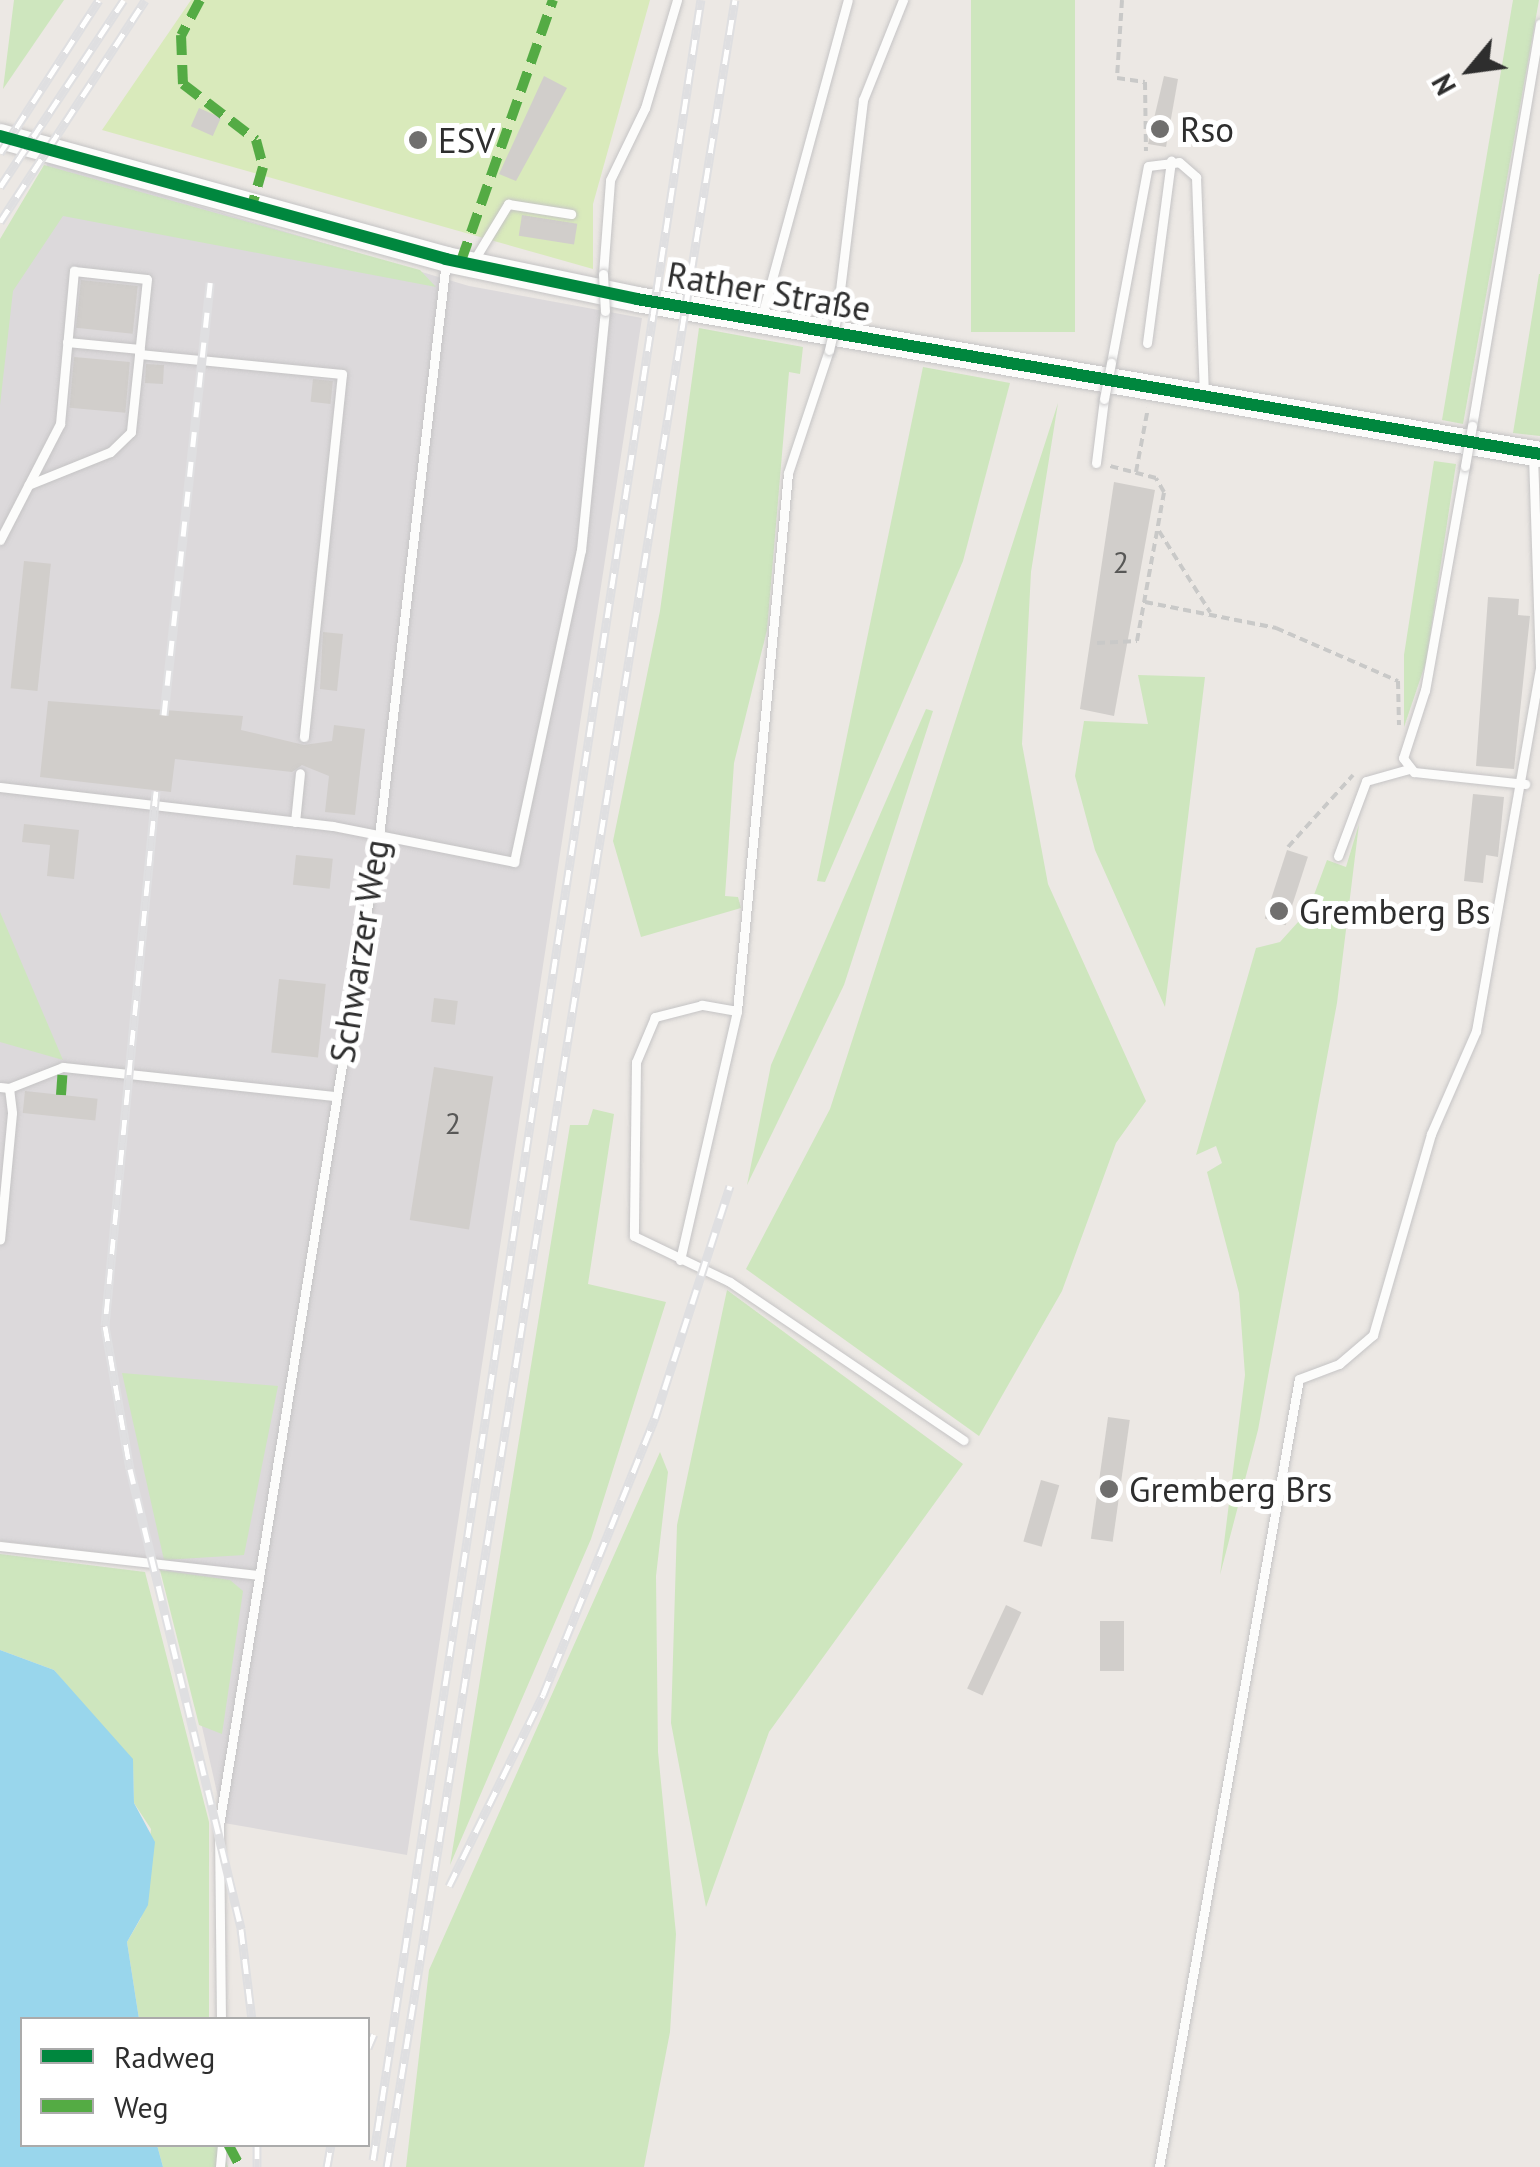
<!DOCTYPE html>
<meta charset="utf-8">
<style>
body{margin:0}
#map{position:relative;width:1540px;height:2167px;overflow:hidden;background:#ece8e4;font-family:"PT Sans",sans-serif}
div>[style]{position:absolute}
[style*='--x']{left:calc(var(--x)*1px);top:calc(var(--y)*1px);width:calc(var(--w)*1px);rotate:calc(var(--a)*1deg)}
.industrial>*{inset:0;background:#dcd9db}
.green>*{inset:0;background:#cee6be;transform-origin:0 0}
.pitch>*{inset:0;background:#d9eabb}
.water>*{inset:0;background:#99d6ec}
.building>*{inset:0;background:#d1cecb;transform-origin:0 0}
.path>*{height:4px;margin-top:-2px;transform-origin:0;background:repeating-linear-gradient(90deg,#c9c9c8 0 8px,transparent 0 13px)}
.roads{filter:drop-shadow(0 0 2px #c5c4c5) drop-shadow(0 0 2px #c5c4c5)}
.lane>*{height:9px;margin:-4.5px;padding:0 4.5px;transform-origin:4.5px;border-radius:4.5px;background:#fcfcfb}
.secondary>*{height:25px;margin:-12.5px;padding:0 12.5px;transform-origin:12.5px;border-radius:12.5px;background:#fcfcfb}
.rail>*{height:9px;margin-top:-4.5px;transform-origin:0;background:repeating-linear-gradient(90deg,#fff 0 15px,#dfdfe1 0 30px);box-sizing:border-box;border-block:2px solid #dfdfe1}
.bridges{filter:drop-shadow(0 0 2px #c5c4c5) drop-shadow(0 0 2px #c5c4c5)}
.lane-bridge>*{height:9px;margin:-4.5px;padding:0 4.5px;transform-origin:4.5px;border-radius:4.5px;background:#fcfcfb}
.quiet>*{height:10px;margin-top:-5px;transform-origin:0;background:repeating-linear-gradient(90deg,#54ab44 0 20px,transparent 0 30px)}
.cycleway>*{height:12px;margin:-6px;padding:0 6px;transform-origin:6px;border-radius:6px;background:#00873e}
.dots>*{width:28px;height:28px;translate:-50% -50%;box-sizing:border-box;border:5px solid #fff;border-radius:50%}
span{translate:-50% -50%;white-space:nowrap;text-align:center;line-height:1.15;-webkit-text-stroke:10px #fff;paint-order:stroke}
.number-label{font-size:30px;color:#585857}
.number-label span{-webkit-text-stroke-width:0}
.poi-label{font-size:35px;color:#2e2e2e}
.left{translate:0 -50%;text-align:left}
.street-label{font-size:35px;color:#2e2e2e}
.legend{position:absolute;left:20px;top:2017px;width:350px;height:130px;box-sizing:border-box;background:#fff;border:2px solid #ababab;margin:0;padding:12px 18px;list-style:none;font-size:30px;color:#2e2e2e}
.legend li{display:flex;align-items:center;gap:20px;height:50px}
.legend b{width:50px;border:2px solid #ababab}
.north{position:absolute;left:1420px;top:20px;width:100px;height:100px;-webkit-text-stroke:8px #fff;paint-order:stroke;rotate:241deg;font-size:28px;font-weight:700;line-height:40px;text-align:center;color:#2e2e2e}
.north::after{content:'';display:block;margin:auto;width:35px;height:45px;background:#2e2e2e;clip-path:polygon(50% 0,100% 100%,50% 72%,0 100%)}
</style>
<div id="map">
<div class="industrial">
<i style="clip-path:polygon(47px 161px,469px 286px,642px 318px,407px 1855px,224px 1823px,164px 1560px,0 1541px,0 267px,45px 194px)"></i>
</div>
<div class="green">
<i style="clip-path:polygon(14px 0,64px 0,3px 89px)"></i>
<i style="left:971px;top:0;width:104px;height:332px"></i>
<i style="clip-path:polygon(1513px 0,1539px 0,1463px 424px,1442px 420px)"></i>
<i style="clip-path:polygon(44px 165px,420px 270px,436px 287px,63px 216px,13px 291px,0 405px,0 239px)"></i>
<i style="clip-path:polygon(1539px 274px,1540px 274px,1540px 436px,1513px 433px)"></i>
<i style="clip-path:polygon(699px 328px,803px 347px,800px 374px,789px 372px,767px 630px,734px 763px,725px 896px,738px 897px,741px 908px,641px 937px,613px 841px,660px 611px)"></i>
<i style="clip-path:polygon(923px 367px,1010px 383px,963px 561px,825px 882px,817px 881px)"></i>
<i style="clip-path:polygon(1058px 403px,1031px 572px,1022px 744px,1048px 884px,1146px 1101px,1116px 1143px,1062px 1291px,979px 1436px,746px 1269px,830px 1109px)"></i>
<i style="clip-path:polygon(1434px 461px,1456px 464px,1426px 662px,1404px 727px,1404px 655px)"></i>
<i style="clip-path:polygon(1138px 675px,1205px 677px,1165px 1007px,1095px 850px,1075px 776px,1084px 721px,1148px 724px)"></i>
<i style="clip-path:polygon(926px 709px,933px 711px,844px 985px,747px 1185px,771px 1065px)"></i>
<i style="clip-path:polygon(1359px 824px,1337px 1003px,1258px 1430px,1220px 1575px,1245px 1375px,1239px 1293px,1207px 1172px,1222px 1163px,1216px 1146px,1196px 1155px,1256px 948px,1280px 942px,1308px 911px,1327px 860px,1346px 867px)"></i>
<i style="clip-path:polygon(0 912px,63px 1060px,0 1042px)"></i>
<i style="clip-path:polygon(593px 1109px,614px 1114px,588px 1284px,666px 1302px,591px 1539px,450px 1865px,570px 1125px,588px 1125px)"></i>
<i style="clip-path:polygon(727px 1290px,963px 1464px,769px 1732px,706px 1907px,671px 1723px,677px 1525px)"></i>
<i style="clip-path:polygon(122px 1373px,278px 1386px,244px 1555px,164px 1560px)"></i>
<i style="clip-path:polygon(660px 1452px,668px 1472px,656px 1576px,658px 1752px,676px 1934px,670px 2032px,644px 2167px,406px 2167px,429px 1970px)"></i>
<i style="clip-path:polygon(0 1554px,145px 1572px,209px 1822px,209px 2019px,139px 2019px,127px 1942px,141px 1918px,151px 1829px,134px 1803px,133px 1765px,54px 1670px,0 1650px)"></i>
<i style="clip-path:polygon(160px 1570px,230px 1580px,243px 1591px,222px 1734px,199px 1725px)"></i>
<i style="clip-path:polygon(157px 2145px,221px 2145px,228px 2167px,163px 2167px)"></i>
</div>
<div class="pitch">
<i style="clip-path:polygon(191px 0,650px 0,593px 204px,593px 269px,102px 130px)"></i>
</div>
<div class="water">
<i style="clip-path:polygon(0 1650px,54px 1670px,133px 1759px,134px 1803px,155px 1842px,148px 1905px,127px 1942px,139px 2019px,22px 2020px,22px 2144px,157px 2145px,163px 2167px,0 2167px)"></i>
</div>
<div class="building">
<i style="clip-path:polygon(544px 76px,567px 88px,516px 181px,499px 174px)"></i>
<i style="clip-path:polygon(1164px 76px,1178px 79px,1166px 147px,1148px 144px)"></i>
<i style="left:199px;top:108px;width:24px;height:20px;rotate:24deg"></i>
<i style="left:522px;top:215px;width:56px;height:21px;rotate:9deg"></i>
<i style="left:81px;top:280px;width:57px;height:48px;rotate:6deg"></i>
<i style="left:74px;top:357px;width:56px;height:51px;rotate:5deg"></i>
<i style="left:146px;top:364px;width:18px;height:19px;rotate:3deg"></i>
<i style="left:313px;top:379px;width:20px;height:23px;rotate:6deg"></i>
<i style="clip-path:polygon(1114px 482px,1155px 490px,1114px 716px,1080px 709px)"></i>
<i style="left:24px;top:561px;width:27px;height:128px;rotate:6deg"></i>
<i style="clip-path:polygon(1488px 597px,1519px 599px,1518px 615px,1530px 616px,1514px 769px,1476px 766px)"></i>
<i style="clip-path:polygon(323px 632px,343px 634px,337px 691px,320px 689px)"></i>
<i style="clip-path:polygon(48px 701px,243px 716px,241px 730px,304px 745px,332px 741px,334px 725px,365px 729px,355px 815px,325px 812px,329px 776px,302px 765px,292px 772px,175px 759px,171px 792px,40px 777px)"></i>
<i style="clip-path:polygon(1473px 794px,1504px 797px,1498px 857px,1486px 855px,1483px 883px,1464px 881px)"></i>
<i style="clip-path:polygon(24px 824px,79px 830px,74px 879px,47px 876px,50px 845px,22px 842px)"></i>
<i style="left:1287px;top:850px;width:22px;height:72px;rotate:18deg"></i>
<i style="left:296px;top:855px;width:37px;height:30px;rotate:6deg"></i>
<i style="left:279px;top:979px;width:47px;height:74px;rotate:6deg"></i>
<i style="left:434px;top:998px;width:24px;height:24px;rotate:7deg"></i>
<i style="left:434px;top:1067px;width:60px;height:155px;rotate:9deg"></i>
<i style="left:25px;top:1091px;width:73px;height:22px;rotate:6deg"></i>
<i style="left:1108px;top:1417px;width:22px;height:123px;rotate:8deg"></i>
<i style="left:1041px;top:1480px;width:19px;height:64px;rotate:16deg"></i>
<i style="left:1006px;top:1605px;width:17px;height:92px;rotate:25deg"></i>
<i style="left:1100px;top:1621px;width:24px;height:50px"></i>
</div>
<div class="path">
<i style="--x:1122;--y:0;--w:78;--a:93.7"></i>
<i style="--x:1117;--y:78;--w:28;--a:8"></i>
<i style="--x:1145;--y:82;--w:69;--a:89.2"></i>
<i style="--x:1136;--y:472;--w:65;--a:-79.4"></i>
<i style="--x:1159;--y:531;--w:96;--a:57.8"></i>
<i style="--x:1145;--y:602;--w:134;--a:11.2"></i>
<i style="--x:1276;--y:628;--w:133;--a:23.5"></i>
<i style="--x:1398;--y:681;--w:44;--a:88.7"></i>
<i style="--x:1097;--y:643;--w:40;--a:-2.9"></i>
<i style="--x:1137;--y:641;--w:151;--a:-79.7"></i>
<i style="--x:1164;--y:492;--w:16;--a:-120"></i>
<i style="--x:1156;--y:478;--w:48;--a:-165.4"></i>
<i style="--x:1288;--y:847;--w:97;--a:-47.9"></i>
</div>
<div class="roads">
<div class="lane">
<i style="--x:474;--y:260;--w:66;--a:-58.7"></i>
<i style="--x:508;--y:204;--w:64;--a:9"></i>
<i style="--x:603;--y:274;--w:94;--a:-85.7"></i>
<i style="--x:610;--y:180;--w:80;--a:-64.1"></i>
<i style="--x:645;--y:108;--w:113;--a:-73.5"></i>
<i style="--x:837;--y:315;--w:217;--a:-83.1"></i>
<i style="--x:863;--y:100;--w:108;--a:-68.2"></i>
<i style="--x:762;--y:316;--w:327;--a:-74.8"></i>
<i style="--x:67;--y:342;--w:73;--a:5.5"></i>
<i style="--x:1147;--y:343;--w:184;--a:-82.5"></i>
<i style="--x:139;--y:354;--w:204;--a:5.6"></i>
<i style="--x:342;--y:374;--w:365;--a:96"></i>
<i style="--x:1111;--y:363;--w:200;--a:-79.4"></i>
<i style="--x:1148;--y:166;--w:31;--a:-7"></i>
<i style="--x:1179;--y:162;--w:23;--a:41"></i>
<i style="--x:1196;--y:177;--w:216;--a:87.9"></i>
<i style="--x:1472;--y:426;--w:408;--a:-80.4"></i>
<i style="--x:1533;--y:455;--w:212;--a:88.1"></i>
<i style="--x:1096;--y:463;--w:64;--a:-82.9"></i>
<i style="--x:1465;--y:466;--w:228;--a:100.1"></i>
<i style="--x:1425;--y:690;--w:71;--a:107.9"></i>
<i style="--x:1403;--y:758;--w:18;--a:52"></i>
<i style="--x:1414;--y:772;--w:112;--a:6.2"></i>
<i style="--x:0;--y:540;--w:131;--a:-62.7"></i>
<i style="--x:60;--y:424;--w:154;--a:-84.8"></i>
<i style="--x:74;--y:271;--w:73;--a:6.3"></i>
<i style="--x:147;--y:279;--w:154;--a:96"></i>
<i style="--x:131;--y:432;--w:29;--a:136"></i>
<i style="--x:110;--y:452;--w:88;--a:158.1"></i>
<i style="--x:0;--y:787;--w:335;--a:6.7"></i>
<i style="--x:333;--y:826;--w:185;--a:11.2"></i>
<i style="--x:514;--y:862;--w:319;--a:-77.9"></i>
<i style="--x:581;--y:550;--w:240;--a:-84.3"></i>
<i style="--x:295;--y:822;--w:49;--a:-84.2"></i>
<i style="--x:1338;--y:856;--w:80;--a:-69.5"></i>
<i style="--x:1366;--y:781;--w:45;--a:-15.6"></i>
<i style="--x:737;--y:1011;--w:36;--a:-170"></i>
<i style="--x:702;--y:1005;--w:49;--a:165.7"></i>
<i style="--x:655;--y:1017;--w:49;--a:112.9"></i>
<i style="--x:636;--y:1062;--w:174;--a:90.7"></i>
<i style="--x:634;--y:1236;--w:106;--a:25.6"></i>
<i style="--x:730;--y:1282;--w:282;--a:34.1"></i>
<i style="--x:0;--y:1087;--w:9;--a:6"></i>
<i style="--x:9;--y:1088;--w:25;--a:83"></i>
<i style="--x:12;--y:1113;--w:127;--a:95.4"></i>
<i style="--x:9;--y:1088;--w:58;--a:-21.3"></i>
<i style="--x:63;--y:1067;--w:275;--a:6.1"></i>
<i style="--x:680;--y:1260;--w:255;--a:-77.1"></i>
<i style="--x:737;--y:1011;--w:540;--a:-84.58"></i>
<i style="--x:788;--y:473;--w:130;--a:-71.6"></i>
<i style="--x:0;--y:1546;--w:259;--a:6.4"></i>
<i style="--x:221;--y:2020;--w:195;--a:-90.6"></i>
<i style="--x:219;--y:1825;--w:1002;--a:-80.81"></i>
<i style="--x:379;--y:836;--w:579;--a:-83.35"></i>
<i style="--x:220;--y:2167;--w:23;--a:-85"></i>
<i style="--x:1159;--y:2167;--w:800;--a:-79.93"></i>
<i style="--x:1299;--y:1379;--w:43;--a:-20.6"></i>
<i style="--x:1339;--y:1364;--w:45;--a:-40.5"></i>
<i style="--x:1373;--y:1335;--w:209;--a:-73.9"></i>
<i style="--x:1431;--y:1134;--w:112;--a:-66.4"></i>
<i style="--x:1476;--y:1031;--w:368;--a:-80"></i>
</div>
<div class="secondary">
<i style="--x:0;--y:136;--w:463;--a:15.4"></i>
<i style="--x:446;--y:259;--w:195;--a:11.8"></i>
<i style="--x:637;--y:299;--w:916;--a:9.74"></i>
</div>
</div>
<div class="rail">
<i style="--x:0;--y:153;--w:182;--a:-57.1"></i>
<i style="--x:0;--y:187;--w:224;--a:-56.5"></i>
<i style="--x:0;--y:222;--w:265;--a:-56.8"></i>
<i style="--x:164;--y:715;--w:435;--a:-83.9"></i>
<i style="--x:156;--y:791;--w:537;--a:95.45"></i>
<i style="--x:105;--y:1326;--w:145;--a:80.1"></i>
<i style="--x:130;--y:1469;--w:473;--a:76.4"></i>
<i style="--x:241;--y:1929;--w:92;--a:83.1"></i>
<i style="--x:449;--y:1886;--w:213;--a:-63.8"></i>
<i style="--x:543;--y:1695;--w:299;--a:-68"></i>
<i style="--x:655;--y:1418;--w:244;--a:-72.1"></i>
<i style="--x:368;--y:2048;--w:15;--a:-67"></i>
<i style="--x:257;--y:2144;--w:23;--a:90"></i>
<i style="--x:373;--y:2160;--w:2185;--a:-81.37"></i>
<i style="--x:327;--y:2167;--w:23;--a:-80"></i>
<i style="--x:387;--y:2167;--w:2195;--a:-80.88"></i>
</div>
<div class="bridges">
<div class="lane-bridge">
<i style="--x:603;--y:274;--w:37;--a:87"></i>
<i style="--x:829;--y:350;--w:36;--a:-77"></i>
<i style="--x:1104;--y:399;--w:37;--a:-79"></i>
<i style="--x:1465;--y:466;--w:41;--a:-80.1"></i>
</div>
</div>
<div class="quiet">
<i style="--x:200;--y:0;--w:40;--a:118"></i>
<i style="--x:181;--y:35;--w:49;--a:87.7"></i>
<i style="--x:183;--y:84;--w:92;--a:37.5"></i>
<i style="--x:256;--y:140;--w:28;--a:75"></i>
<i style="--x:263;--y:167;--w:37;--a:106"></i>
<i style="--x:461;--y:261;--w:277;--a:-70.6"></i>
<i style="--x:61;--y:1095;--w:28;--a:-86"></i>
<i style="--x:228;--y:2144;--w:26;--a:62"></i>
</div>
<div class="cycleway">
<i style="--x:0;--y:136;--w:463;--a:15.4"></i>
<i style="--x:446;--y:259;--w:195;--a:11.8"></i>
<i style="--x:637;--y:299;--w:916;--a:9.74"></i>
</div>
<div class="dots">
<i style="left:1160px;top:129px;background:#706f6e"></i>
<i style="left:418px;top:140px;background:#706f6e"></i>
<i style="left:1279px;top:911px;background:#706f6e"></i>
<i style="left:1109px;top:1489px;background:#706f6e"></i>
</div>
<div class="number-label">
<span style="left:1121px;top:562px">2</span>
<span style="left:453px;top:1123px">2</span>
</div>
<div class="poi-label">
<span class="left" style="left:1180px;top:129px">Rso</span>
<span class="left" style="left:438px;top:140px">ESV</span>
<span class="left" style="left:1299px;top:911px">Gremberg Bs</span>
<span class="left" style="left:1129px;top:1489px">Gremberg Brs</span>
</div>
<div class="street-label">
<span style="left:769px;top:291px;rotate:10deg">Rather Straße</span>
<span style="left:359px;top:951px;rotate:-81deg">Schwarzer Weg</span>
</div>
<ul class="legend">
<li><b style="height:12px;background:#00873e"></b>Radweg</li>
<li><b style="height:12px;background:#54ab44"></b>Weg</li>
</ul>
<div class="north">N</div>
</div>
